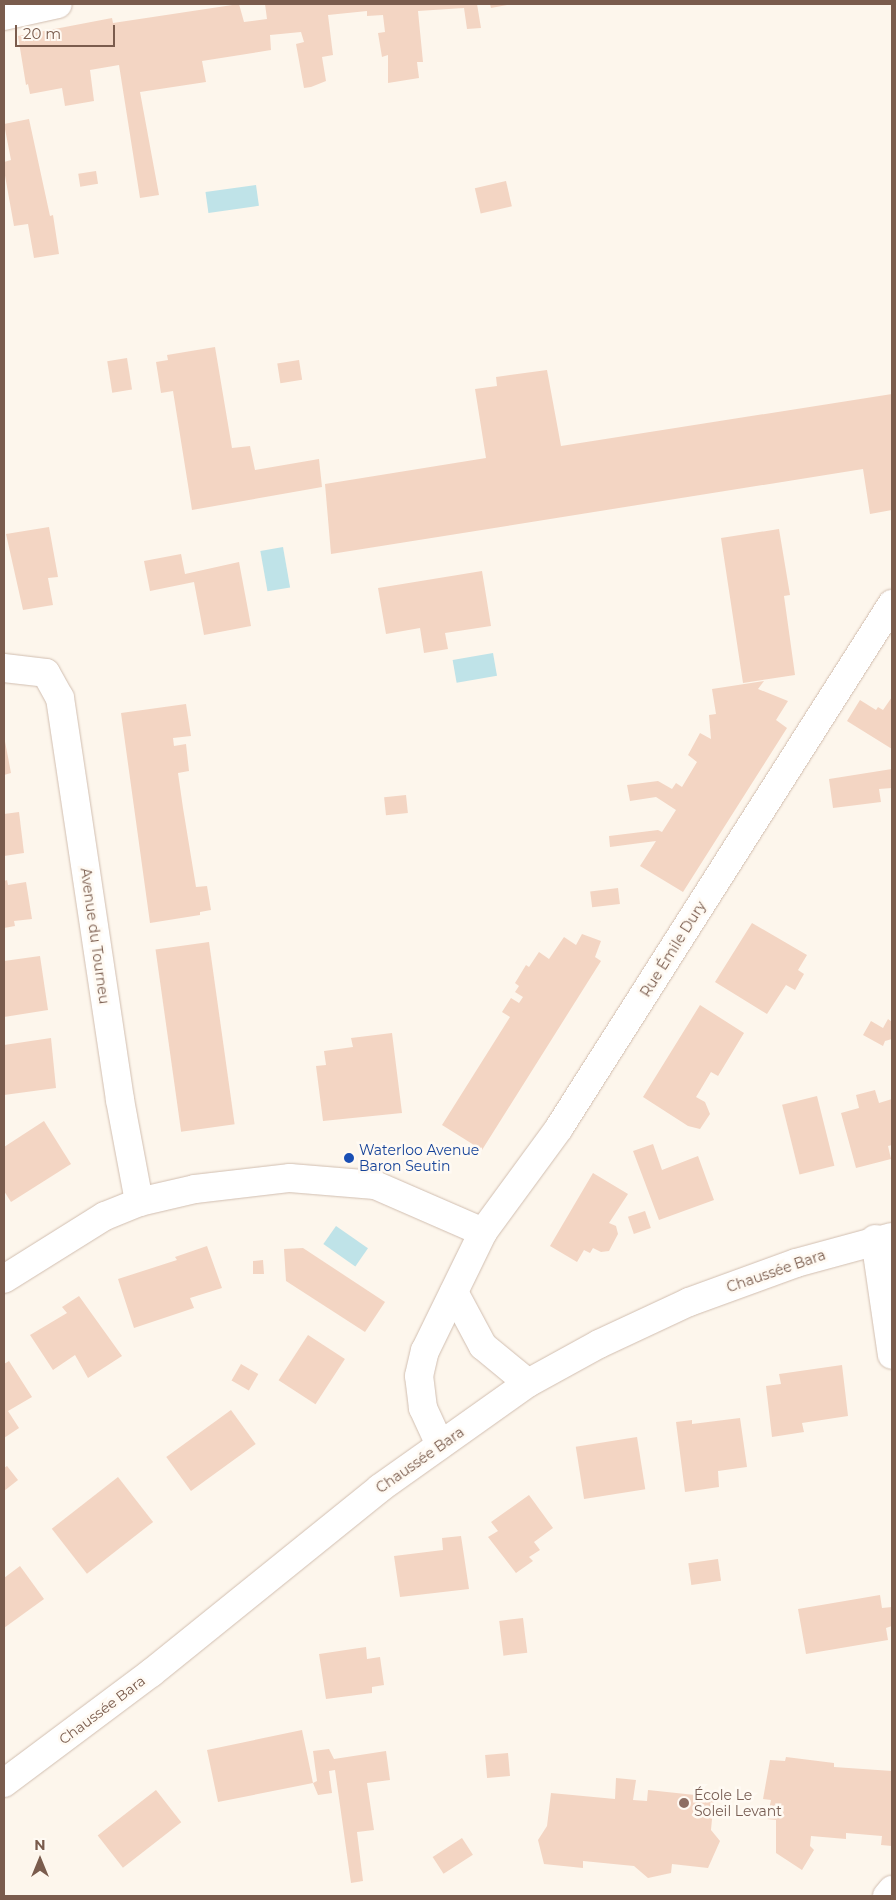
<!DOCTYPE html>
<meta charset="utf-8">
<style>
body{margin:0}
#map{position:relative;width:896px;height:1900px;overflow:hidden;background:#fdf6ec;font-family:Montserrat,sans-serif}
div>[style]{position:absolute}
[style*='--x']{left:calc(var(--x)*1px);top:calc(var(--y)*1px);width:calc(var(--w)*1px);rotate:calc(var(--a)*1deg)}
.water>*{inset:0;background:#bfe3e8;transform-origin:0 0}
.building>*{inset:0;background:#f3d5c3;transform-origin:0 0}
.roads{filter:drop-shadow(0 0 1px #d1beb0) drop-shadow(0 0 1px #d1beb0)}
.street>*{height:28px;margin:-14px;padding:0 14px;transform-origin:14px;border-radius:14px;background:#fff}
.secondary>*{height:28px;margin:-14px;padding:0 14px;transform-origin:14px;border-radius:14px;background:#fff}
.dots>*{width:14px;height:14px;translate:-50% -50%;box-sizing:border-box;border:2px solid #fffaf3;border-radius:50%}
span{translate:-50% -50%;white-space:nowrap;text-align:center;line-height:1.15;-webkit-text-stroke:5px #fffaf3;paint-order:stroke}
.street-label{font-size:14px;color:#7a5c4d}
.transit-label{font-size:14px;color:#164399}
.left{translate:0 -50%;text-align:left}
.education-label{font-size:14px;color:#785e54}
.frame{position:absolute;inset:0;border:5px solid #7a5c4d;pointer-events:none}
.north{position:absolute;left:15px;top:1835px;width:50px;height:50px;-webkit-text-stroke:4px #fffaf3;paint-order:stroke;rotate:0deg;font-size:14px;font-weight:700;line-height:20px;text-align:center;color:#7a5c4d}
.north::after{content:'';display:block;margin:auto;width:18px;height:22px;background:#7a5c4d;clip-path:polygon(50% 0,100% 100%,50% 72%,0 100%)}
.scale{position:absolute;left:15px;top:25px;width:100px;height:22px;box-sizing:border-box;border:2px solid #7a5c4d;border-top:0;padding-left:6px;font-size:15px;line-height:18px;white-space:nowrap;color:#7a5c4d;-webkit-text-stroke:4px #fffaf3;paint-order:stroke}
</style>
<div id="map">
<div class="water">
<i style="left:256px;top:185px;width:21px;height:51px;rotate:82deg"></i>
<i style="left:283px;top:547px;width:41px;height:23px;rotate:80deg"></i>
<i style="left:493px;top:653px;width:23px;height:41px;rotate:80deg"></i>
<i style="left:336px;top:1226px;width:39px;height:22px;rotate:35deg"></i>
</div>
<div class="building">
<i style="clip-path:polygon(239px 4px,244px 22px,267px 19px,265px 4px,477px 4px,481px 28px,467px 29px,464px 8px,418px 11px,423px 62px,417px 62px,419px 78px,388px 83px,388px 55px,382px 57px,378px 33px,385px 32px,383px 15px,367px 16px,367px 11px,328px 15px,333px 55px,322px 57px,326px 81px,311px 87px,304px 88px,296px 44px,304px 42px,301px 32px,270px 35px,271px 50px,202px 61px,206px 82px,140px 92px,159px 195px,140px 198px,119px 65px,90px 70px,94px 101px,65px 106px,62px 88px,30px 94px,28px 84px,26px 85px,18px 36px,112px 18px,113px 23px)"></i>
<i style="clip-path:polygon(490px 4px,507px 4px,507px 5px,491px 8px)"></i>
<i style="clip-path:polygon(29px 119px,50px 216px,53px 215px,59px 254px,34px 258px,28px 224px,14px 226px,4px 170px,4px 162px,11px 160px,4px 124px)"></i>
<i style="left:96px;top:171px;width:13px;height:18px;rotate:81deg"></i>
<i style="left:506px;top:181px;width:26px;height:32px;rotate:77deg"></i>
<i style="clip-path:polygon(215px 347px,232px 448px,250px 446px,255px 470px,319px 459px,322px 487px,192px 510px,173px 391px,161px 393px,156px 362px,168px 360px,167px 355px)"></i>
<i style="left:127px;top:358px;width:32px;height:20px;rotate:81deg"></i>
<i style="left:299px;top:360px;width:20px;height:22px;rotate:81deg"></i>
<i style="clip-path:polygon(547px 370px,561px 446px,892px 394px,892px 510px,870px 514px,863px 469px,331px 554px,325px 484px,486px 458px,475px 389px,497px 386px,496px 377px)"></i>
<i style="clip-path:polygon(49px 527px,58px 577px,48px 578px,53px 605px,23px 610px,6px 534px)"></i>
<i style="clip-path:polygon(779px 529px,790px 595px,784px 596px,795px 675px,743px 683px,721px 538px)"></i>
<i style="clip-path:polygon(181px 554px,185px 574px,239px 562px,251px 626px,204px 635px,194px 582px,150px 591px,144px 561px)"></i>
<i style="clip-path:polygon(482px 571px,491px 626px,445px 633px,448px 649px,424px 653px,420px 628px,386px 634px,378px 588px)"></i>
<i style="clip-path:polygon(764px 681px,758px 689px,788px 701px,776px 720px,787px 728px,683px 892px,640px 866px,656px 841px,610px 847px,609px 836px,658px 830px,662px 832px,676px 810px,656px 797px,630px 801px,627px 785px,658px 781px,672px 789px,676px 783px,682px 787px,697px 762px,688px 755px,700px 733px,711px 739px,709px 715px,716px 714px,712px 689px)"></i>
<i style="clip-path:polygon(892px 697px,892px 749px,847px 721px,860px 700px,876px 710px,878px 707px,883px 710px)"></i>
<i style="clip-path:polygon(186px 704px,191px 736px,173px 738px,174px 746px,186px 744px,189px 771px,178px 773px,183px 808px,196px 887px,207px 886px,211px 910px,200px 912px,200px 915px,150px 923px,121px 713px)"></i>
<i style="clip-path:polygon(4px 736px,11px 773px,4px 775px)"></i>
<i style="clip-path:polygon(892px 769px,892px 788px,879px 789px,881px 802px,833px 808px,829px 779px)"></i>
<i style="left:406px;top:795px;width:18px;height:22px;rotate:84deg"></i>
<i style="clip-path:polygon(19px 812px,24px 853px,4px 856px,4px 814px)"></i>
<i style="clip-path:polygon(7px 880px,8px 885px,26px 882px,32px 919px,14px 921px,15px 926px,4px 928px,4px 881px)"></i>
<i style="left:618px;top:888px;width:16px;height:28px;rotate:83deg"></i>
<i style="clip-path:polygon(752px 923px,807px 955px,798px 970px,804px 974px,795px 990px,786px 985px,767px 1014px,715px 982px)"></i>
<i style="clip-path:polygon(582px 934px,601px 941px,595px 957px,601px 961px,482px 1150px,442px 1125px,510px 1017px,502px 1012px,511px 998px,519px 1003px,523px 997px,515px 992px,519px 986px,515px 983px,526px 965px,529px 967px,539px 952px,549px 959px,564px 937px,576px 945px)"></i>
<i style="left:209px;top:942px;width:184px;height:54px;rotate:82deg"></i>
<i style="clip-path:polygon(40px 956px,48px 1010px,4px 1017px,4px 961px)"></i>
<i style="clip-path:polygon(700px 1005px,744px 1033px,718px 1076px,711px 1072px,696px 1097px,705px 1102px,710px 1114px,700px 1129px,688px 1126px,643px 1097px)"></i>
<i style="clip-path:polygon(888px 1019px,892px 1022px,892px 1039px,885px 1041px,883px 1046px,863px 1035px,871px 1021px,883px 1028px)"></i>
<i style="clip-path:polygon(392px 1033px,402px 1113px,323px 1121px,316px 1066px,326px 1065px,324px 1051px,353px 1047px,351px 1038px)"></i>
<i style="clip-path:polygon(51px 1038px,56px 1088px,4px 1095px,4px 1045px)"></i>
<i style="clip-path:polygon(875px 1090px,879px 1103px,892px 1099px,892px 1145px,888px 1146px,891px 1159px,856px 1168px,841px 1113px,859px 1108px,856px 1095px)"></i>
<i style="left:817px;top:1096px;width:72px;height:36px;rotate:76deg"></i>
<i style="clip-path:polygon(44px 1121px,71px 1164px,11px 1202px,4px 1191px,4px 1147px)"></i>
<i style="clip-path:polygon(653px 1144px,662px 1170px,698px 1156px,714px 1200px,659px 1220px,633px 1151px)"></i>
<i style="clip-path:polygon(593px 1173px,628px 1194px,609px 1223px,616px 1226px,618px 1234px,609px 1251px,601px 1252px,593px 1248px,590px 1253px,584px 1250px,577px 1262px,550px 1246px)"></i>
<i style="left:645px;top:1211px;width:18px;height:18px;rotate:71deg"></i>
<i style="clip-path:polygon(207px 1246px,222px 1288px,190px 1298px,194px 1308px,134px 1328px,118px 1279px,177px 1260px,175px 1257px)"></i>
<i style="clip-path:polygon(303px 1248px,385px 1302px,365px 1332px,286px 1281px,284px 1249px)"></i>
<i style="clip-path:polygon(263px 1260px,264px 1274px,253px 1274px,253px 1261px)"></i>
<i style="clip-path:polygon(79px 1296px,122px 1356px,88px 1378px,75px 1355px,53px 1370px,30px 1335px,67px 1313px,62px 1307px)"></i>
<i style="left:308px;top:1335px;width:44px;height:54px;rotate:33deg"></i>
<i style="clip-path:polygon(9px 1361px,32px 1397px,8px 1411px,19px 1428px,4px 1438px,4px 1364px)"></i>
<i style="left:241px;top:1364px;width:20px;height:19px;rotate:30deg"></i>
<i style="clip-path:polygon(842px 1365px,848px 1416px,802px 1423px,804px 1432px,772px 1437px,766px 1386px,781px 1384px,779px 1374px)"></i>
<i style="left:231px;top:1410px;width:42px;height:80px;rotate:54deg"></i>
<i style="clip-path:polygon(740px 1418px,747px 1467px,718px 1471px,719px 1487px,685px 1492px,676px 1422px,692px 1420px,692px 1424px)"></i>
<i style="left:637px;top:1437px;width:53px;height:62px;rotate:81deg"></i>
<i style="clip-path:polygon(7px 1466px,18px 1480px,4px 1491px,4px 1468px)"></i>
<i style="left:118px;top:1477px;width:57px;height:84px;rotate:52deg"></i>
<i style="clip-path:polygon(529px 1495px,553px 1528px,534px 1542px,540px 1550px,529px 1557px,533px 1561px,516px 1573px,488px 1537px,498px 1531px,491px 1522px)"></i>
<i style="clip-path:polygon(461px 1536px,469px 1589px,400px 1597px,394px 1556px,443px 1550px,442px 1538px)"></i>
<i style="left:718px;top:1559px;width:22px;height:30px;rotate:82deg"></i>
<i style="clip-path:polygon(20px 1566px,44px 1599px,4px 1628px,4px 1578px)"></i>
<i style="clip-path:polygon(880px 1595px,882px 1608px,892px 1607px,892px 1626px,886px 1628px,888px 1640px,806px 1654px,798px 1609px)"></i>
<i style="left:523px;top:1618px;width:35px;height:24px;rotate:83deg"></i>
<i style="clip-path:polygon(366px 1647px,367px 1659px,380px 1657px,384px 1685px,372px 1687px,372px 1693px,326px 1699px,319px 1654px)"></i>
<i style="clip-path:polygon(302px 1730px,313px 1783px,317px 1781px,313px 1751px,329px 1749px,334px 1759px,386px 1751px,390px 1780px,367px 1783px,374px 1830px,357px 1832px,363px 1881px,351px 1883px,335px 1770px,329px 1771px,332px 1793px,318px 1795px,313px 1783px,218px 1802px,207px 1750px)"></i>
<i style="left:508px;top:1753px;width:23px;height:23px;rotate:85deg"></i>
<i style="clip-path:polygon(786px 1757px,834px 1763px,834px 1767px,892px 1771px,892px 1846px,881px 1845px,882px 1836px,846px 1833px,846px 1839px,811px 1836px,810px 1846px,814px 1850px,802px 1870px,776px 1853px,776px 1820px,767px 1819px,771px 1800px,763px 1799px,770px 1760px,785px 1761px)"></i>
<i style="clip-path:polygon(616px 1778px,636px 1780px,633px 1800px,647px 1801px,648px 1790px,714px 1797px,711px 1830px,720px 1841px,708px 1868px,672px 1864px,671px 1873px,648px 1878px,634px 1866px,583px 1861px,583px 1868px,544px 1864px,538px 1840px,547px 1826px,551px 1793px,615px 1799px)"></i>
<i style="left:156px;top:1790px;width:41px;height:74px;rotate:52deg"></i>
<i style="left:462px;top:1838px;width:20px;height:35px;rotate:57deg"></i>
</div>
<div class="roads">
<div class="street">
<i style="--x:4;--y:16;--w:55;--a:-12.5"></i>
<i style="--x:4;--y:668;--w:42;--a:6.8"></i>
<i style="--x:46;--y:673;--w:29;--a:61"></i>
<i style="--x:60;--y:698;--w:406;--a:81.5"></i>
<i style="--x:120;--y:1100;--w:104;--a:79.4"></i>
<i style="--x:875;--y:1239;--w:117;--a:81.7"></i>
<i style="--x:4;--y:1279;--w:119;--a:-32"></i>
<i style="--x:105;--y:1216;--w:37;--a:-22"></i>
<i style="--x:139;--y:1202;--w:57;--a:-13.1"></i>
<i style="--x:195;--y:1189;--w:96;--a:-6.6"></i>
<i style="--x:290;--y:1178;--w:85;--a:4.7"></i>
<i style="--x:375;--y:1185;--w:118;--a:23.5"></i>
<i style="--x:454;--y:1292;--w:61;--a:61.8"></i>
<i style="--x:483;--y:1346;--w:58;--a:39.4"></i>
<i style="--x:440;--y:1445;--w:41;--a:-114.7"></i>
<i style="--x:423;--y:1408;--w:32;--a:-97"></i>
<i style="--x:419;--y:1376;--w:26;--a:-77"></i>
<i style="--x:425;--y:1351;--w:132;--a:-64"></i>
<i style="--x:483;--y:1232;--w:129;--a:-53.8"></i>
<i style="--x:559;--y:1128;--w:621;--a:-57.56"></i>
<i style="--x:887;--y:1896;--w:8;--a:-50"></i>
</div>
<div class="secondary">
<i style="--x:4;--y:1783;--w:184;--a:-36.8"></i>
<i style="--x:151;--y:1673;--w:294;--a:-38.9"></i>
<i style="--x:380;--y:1488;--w:181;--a:-35.4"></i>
<i style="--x:528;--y:1383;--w:81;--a:-28.8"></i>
<i style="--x:599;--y:1344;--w:99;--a:-25"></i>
<i style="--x:689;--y:1302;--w:114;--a:-20"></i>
<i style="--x:796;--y:1263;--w:99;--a:-15.2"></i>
</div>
</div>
<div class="dots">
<i style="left:349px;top:1158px;background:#1a4fb4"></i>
<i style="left:684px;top:1803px;background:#8d6e63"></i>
</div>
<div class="street-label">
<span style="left:95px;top:936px;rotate:82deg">Avenue du Tourneu</span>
<span style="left:673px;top:949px;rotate:-58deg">Rue Émile Dury</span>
<span style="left:776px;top:1271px;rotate:-19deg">Chaussée Bara</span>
<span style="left:420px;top:1460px;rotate:-35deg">Chaussée Bara</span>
<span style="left:102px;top:1710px;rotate:-37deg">Chaussée Bara</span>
</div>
<div class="transit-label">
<span class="left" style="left:359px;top:1158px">Waterloo Avenue<br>Baron Seutin</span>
</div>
<div class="education-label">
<span class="left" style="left:694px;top:1803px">École Le<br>Soleil Levant</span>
</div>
<div class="frame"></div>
<div class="north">N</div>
<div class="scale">20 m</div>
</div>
